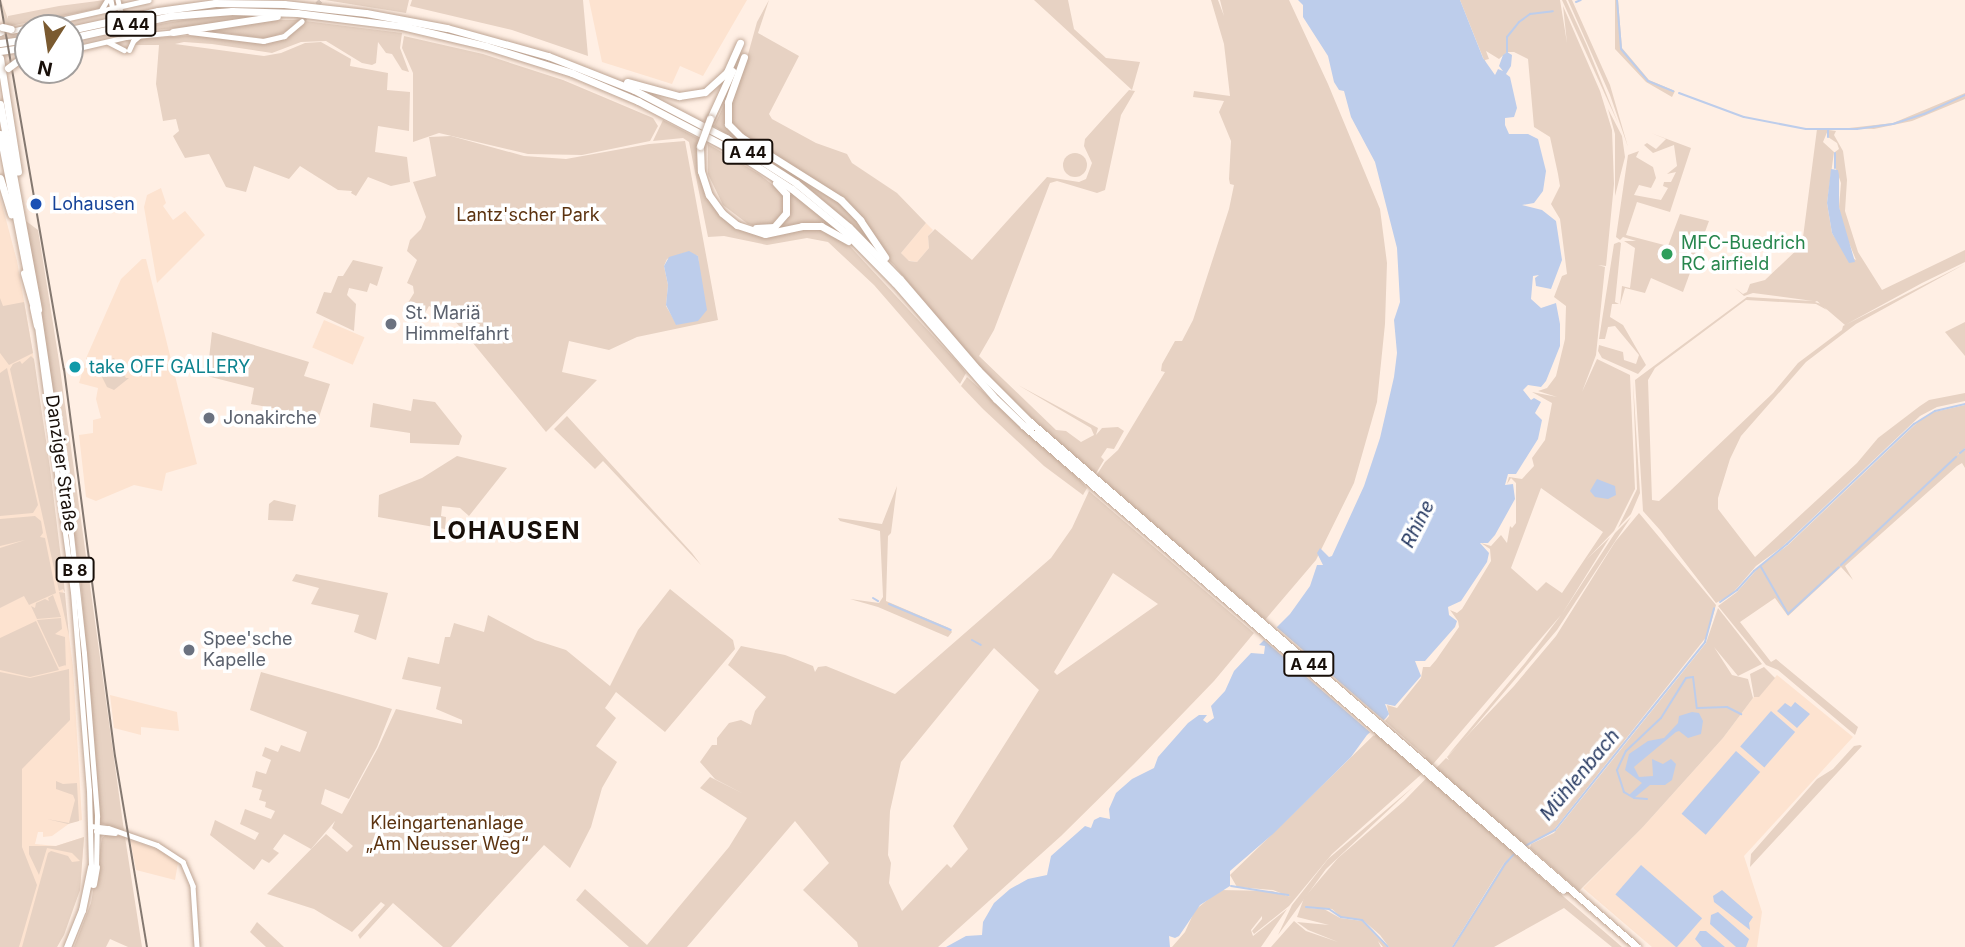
<!DOCTYPE html>
<meta charset="utf-8">
<style>
body{margin:0}
#map{position:relative;width:1965px;height:947px;overflow:hidden;background:#ffefe4;font-family:Inter,sans-serif}
div>[style]{position:absolute}
[style*='--x']{left:calc(var(--x)*1px);top:calc(var(--y)*1px);width:calc(var(--w)*1px);rotate:calc(var(--a)*1deg)}
.built>*{inset:0;background:#fde3d0;transform-origin:0 0}
.green>*{inset:0;background:#e7d2c3}
.round{border-radius:50%}
.water>*{inset:0;background:#bdcdeb;transform-origin:0 0}
.pier>*{inset:0;background:#ffefe4;transform-origin:0 0}
.stream>*{height:2px;margin:-1px;padding:0 1px;transform-origin:1px;border-radius:1px;background:#bdcdeb}
.primary-tunnel>*{height:5px;margin-top:-2.5px;transform-origin:0;background:repeating-linear-gradient(90deg,#dccdc3 0 5px,transparent 0 7.5px)}
.roads{filter:drop-shadow(0 0 2px #bfa695) drop-shadow(0 0 2px #bfa695)}
.secondary>*{height:4.5px;margin:-2.25px;padding:0 2.25px;transform-origin:2.25px;border-radius:2.25px;background:#fff}
.primary>*{height:5px;margin:-2.5px;padding:0 2.5px;transform-origin:2.5px;border-radius:2.5px;background:#fff}
.highway>*{height:7px;margin:-3.5px;padding:0 3.5px;transform-origin:3.5px;border-radius:3.5px;background:#fff}
.tram>*{height:2px;margin:-1px;padding:0 1px;transform-origin:1px;border-radius:1px;background:#847870}
.bridges{filter:drop-shadow(0 0 2px #bfa695) drop-shadow(0 0 2px #bfa695)}
.secondary-bridge>*{height:4.5px;margin:-2.25px;padding:0 2.25px;transform-origin:2.25px;border-radius:2.25px;background:#fff}
.highway-bridge>*{height:7px;margin:-3.5px;padding:0 3.5px;transform-origin:3.5px;border-radius:3.5px;background:#fff}
.dots>*{width:19px;height:19px;translate:-50% -50%;box-sizing:border-box;border:4px solid #fff;border-radius:50%}
span{translate:-50% -50%;white-space:nowrap;text-align:center;line-height:1.15;-webkit-text-stroke:7px #fff;paint-order:stroke}
.shield-label span{padding:2px 5px;background:#fff;border:2px solid;border-radius:5px;-webkit-text-stroke-width:0}
.shield-label{font-size:16px;color:#180f09;font-weight:700}
.transit-label{font-size:18px;color:#164399}
.left{translate:0 -50%;text-align:left}
.park-label{font-size:18px;color:#5c3310}
.leisure-label{font-size:18px;color:#27864d}
.worship-label{font-size:18px;color:#5b616d}
.culture-label{font-size:18px;color:#0d838f}
.street-label{font-size:18px;color:#180f09}
.water-label{font-size:19px;color:#23365f;font-style:italic}
.district-label{font-size:24px;color:#180f09;font-weight:700;letter-spacing:2px}
.north{position:absolute;left:14px;top:14px;width:70px;height:70px;box-sizing:border-box;background:#fff;border:2px solid #a39f9d;border-radius:50%;rotate:192deg;font-size:19px;font-weight:700;line-height:28px;text-align:center;color:#180f09}
.north::after{content:'';display:block;margin:auto;width:24px;height:32px;background:#7a5a30;clip-path:polygon(50% 0,100% 100%,50% 72%,0 100%)}
</style>
<div id="map">
<div class="built">
<i style="clip-path:polygon(589px 0,747px 0,703px 76px,680px 66px,672px 84px,602px 62px)"></i>
<i style="clip-path:polygon(161px 188px,166px 203px,163px 206px,173px 220px,185px 211px,205px 235px,157px 283px,144px 207px,147px 195px)"></i>
<i style="clip-path:polygon(0 197px,17px 261px,33px 353px,73px 667px,82px 820px,70px 823px,52px 836px,43px 837px,43px 832px,38px 832px,35px 844px,56px 846px,84px 837px,80px 890px,57px 947px,0 947px)"></i>
<i style="clip-path:polygon(926px 223px,933px 230px,928px 236px,929px 248px,917px 262px,906px 260px,901px 253px)"></i>
<i style="clip-path:polygon(142px 259px,146px 259px,197px 464px,166px 473px,162px 491px,134px 485px,96px 501px,86px 497px,79px 435px,93px 433px,93px 420px,101px 418px,96px 399px,98px 388px,79px 383px,87px 356px,121px 279px)"></i>
<i style="left:324px;top:320px;width:44px;height:30px;rotate:23deg"></i>
<i style="clip-path:polygon(1777px 675px,1853px 737px,1744px 856px,1762px 912px,1757px 947px,1652px 947px,1583px 888px,1642px 828px,1723px 738px,1756px 694px,1759px 696px)"></i>
<i style="clip-path:polygon(110px 695px,177px 712px,179px 731px,141px 727px,141px 735px,114px 728px)"></i>
<i style="clip-path:polygon(130px 840px,165px 852px,178px 863px,175px 880px,136px 870px)"></i>
</div>
<div class="green">
<i style="clip-path:polygon(1px 0,8px 19px,8px 16px,59px 6px,105px 0,102px 8px,10px 26px,5px 24px)"></i>
<i style="clip-path:polygon(325px 0,409px 0,406px 13px)"></i>
<i style="clip-path:polygon(412px 0,583px 0,588px 56px,512px 30px,410px 6px)"></i>
<i style="clip-path:polygon(769px 0,758px 33px,799px 56px,769px 114px,772px 119px,816px 143px,847px 154px,852px 163px,897px 193px,926px 223px,901px 253px,909px 261px,917px 262px,929px 248px,928px 236px,935px 229px,972px 260px,1047px 177px,1079px 182px,1086px 179px,1092px 163px,1084px 146px,1085px 139px,1129px 90px,1135px 91px,1121px 115px,1105px 190px,1097px 193px,1057px 181px,1050px 183px,994px 330px,979px 356px,1056px 430px,1066px 431px,1081px 442px,1094px 435px,1091px 428px,1018px 385px,1098px 428px,1096px 435px,1102px 428px,1118px 427px,1124px 431px,1114px 449px,1107px 448px,1101px 457px,1104px 460px,1095px 475px,1031px 419px,967px 355px,894px 265px,851px 224px,801px 182px,714px 126px,747px 58px,757px 22px)"></i>
<i style="clip-path:polygon(1034px 0,1068px 0,1074px 29px,1106px 58px,1140px 62px,1132px 90px)"></i>
<i style="clip-path:polygon(1211px 0,1218px 0,1224px 16px,1220px 0,1289px 0,1328px 84px,1380px 209px,1387px 263px,1385px 324px,1377px 402px,1354px 483px,1316px 560px,1265px 620px,1096px 476px,1105px 462px,1118px 450px,1165px 372px,1161px 371px,1162px 364px,1175px 341px,1182px 341px,1193px 320px,1229px 209px,1234px 185px,1230px 184px,1229px 179px,1231px 141px,1219px 112px,1224px 101px,1193px 97px,1194px 91px,1230px 96px,1224px 44px)"></i>
<i style="clip-path:polygon(evenodd,1460px 0,1560px 0,1567px 43px,1563px 6px,1600px 91px,1612px 130px,1614px 184px,1606px 266px,1598px 265px,1605px 267px,1596px 355px,1582px 392px,1597px 359px,1630px 375px,1635px 489px,1614px 531px,1587px 559px,1610px 537px,1562px 614px,1615px 533px,1631px 517px,1557px 630px,1461px 743px,1448px 755px,1525px 663px,1561px 615px,1434px 763px,1332px 854px,1289px 906px,1254px 934px,1252px 931px,1262px 919px,1262px 916px,1251px 930px,1253px 936px,1287px 909px,1261px 947px,1172px 947px,1185px 932px,1195px 910px,1220px 890px,1272px 891px,1291px 897px,1273px 890px,1237px 887px,1230px 875px,1377px 732px,1419px 764px,1426px 757px,1385px 721px,1389px 716px,1387px 705px,1397px 708px,1421px 678px,1423px 667px,1430px 667px,1436px 660px,1459px 627px,1458px 621px,1450px 610px,1457px 613px,1462px 609px,1491px 561px,1490px 549px,1481px 543px,1491px 546px,1501px 535px,1507px 543px,1510px 526px,1512px 528px,1516px 523px,1516px 483px,1511px 478px,1507px 484px,1509px 477px,1522px 479px,1534px 466px,1532px 458px,1545px 440px,1552px 403px,1532px 392px,1557px 397px,1538px 391px,1547px 388px,1556px 376px,1565px 339px,1566px 306px,1554px 297px,1562px 276px,1567px 274px,1560px 219px,1551px 204px,1560px 186px,1558px 174px,1550px 137px,1534px 127px,1528px 59px,1514px 52px,1507px 52px,1499px 59px,1486px 51px,1489px 59px,1485px 60px,1486px 65px,1460px 0,1541px 488px,1603px 532px,1562px 593px,1546px 582px,1537px 591px,1511px 568px,1541px 488px)"></i>
<i style="clip-path:polygon(1562px 0,1566px 0,1587px 46px,1618px 123px)"></i>
<i style="clip-path:polygon(1568px 0,1572px 0,1610px 85px,1628px 147px,1610px 95px)"></i>
<i style="clip-path:polygon(1615px 0,1618px 0,1622px 48px,1649px 80px,1675px 91px,1672px 97px,1646px 82px,1615px 49px)"></i>
<i style="clip-path:polygon(266px 15px,209px 25px,131px 32px,130px 29px,208px 16px)"></i>
<i style="clip-path:polygon(265px 20px,299px 20px,287px 31px,268px 39px,201px 30px)"></i>
<i style="clip-path:polygon(305px 21px,402px 33px,400px 48px,409px 72px,402px 70px,392px 54px,386px 53px,378px 42px,376px 63px,372px 65px,362px 63px,326px 41px,301px 42px,272px 53px,212px 44px,184px 42px,175px 44px,264px 56px,281px 53px,305px 43px,321px 42px,351px 59px,350px 66px,388px 73px,387px 90px,410px 92px,409px 131px,378px 126px,375px 152px,407px 157px,410px 182px,391px 186px,368px 177px,356px 196px,351px 193px,352px 191px,338px 190px,300px 166px,289px 179px,254px 166px,246px 192px,226px 187px,209px 154px,185px 158px,173px 136px,179px 131px,176px 119px,163px 121px,156px 84px,159px 45px,136px 45px,137px 39px,201px 35px,266px 44px,286px 38px)"></i>
<i style="clip-path:polygon(404px 36px,483px 54px,563px 80px,653px 118px,658px 126px,650px 141px,582px 155px,528px 154px,439px 133px,413px 142px,413px 73px,402px 48px)"></i>
<i style="clip-path:polygon(1965px 93px,1965px 99px,1912px 121px,1874px 129px,1849px 128px,1893px 123px)"></i>
<i style="clip-path:polygon(1608px 109px,1622px 136px,1625px 157px,1615px 196px,1615px 134px)"></i>
<i style="clip-path:polygon(663px 120px,699px 139px,701px 179px,729px 222px,761px 236px,821px 228px,845px 241px,960px 365px,966px 373px,960px 384px,874px 285px,828px 242px,807px 238px,767px 245px,724px 236px,708px 237px,689px 142px,683px 138px,653px 141px)"></i>
<i style="clip-path:polygon(1817px 129px,1828px 130px,1823px 142px,1834px 152px,1827px 203px,1832px 233px,1845px 253px,1856px 260px,1843px 228px,1839px 207px,1841px 183px,1836px 169px,1835px 152px,1839px 149px,1837px 143px,1828px 137px,1829px 130px,1836px 131px,1834px 135px,1843px 151px,1847px 180px,1845px 211px,1858px 252px,1882px 290px,1965px 250px,1965px 262px,1922px 283px,1845px 325px,1817px 301px,1815px 302px,1821px 304px,1827px 310px,1816px 304px,1746px 300px,1655px 368px,1648px 380px,1652px 500px,1659px 501px,1670px 491px,1773px 393px,1798px 363px,1842px 330px,1843px 326px,1965px 264px,1856px 324px,1806px 362px,1741px 436px,1730px 459px,1718px 498px,1718px 509px,1755px 557px,1857px 463px,1878px 438px,1920px 406px,1929px 400px,1965px 393px,1965px 401px,1937px 407px,1920px 416px,1782px 547px,1756px 566px,1731px 595px,1716px 603px,1660px 530px,1643px 511px,1635px 380px,1747px 297px,1813px 301px,1753px 293px,1744px 296px,1735px 288px,1743px 294px,1747px 292px,1750px 284px,1765px 280px,1802px 245px)"></i>
<i style="clip-path:polygon(1651px 133px,1691px 148px,1670px 212px,1637px 202px,1626px 235px,1668px 246px,1680px 214px,1709px 221px,1683px 292px,1651px 278px,1645px 293px,1625px 288px,1620px 305px,1622px 286px,1630px 288px,1635px 248px,1624px 241px,1636px 241px,1623px 237px,1620px 240px,1616px 237px,1628px 155px,1639px 151px,1636px 157px,1653px 167px,1656px 178px,1651px 188px,1639px 185px,1634px 195px,1661px 200px,1668px 188px,1663px 186px,1664px 182px,1671px 182px,1676px 172px,1667px 174px,1677px 166px,1674px 145px,1653px 153px,1644px 145px,1647px 143px,1656px 149px,1666px 139px)"></i>
<i style="clip-path:polygon(evenodd,451px 136px,524px 156px,566px 159px,649px 144px,685px 141px,718px 320px,637px 337px,609px 350px,569px 341px,562px 372px,597px 380px,546px 432px,450px 315px,429px 306px,425px 313px,406px 306px,414px 293px,413px 286px,407px 283px,417px 260px,407px 251px,410px 240px,421px 229px,426px 217px,413px 182px,436px 176px,429px 137px,451px 136px,687px 252px,698px 256px,700px 276px,677px 325px,666px 306px,668px 285px,664px 266px,667px 259px,687px 252px)"></i>
<i style="clip-path:polygon(708px 144px,759px 174px,783px 193px,786px 207px,775px 224px,760px 227px,748px 224px,723px 205px,708px 174px)"></i>
<i class="round" style="left:1063px;top:153px;width:24px;height:24px"></i>
<i style="clip-path:polygon(786px 189px,810px 207px,838px 231px,827px 226px,776px 228px,789px 211px)"></i>
<i style="clip-path:polygon(26px 221px,38px 230px,59px 361px,124px 831px,100px 823px,80px 573px)"></i>
<i style="clip-path:polygon(1619px 242px,1621px 243px,1615px 302px,1619px 304px,1612px 304px,1610px 317px,1623px 325px,1646px 365px,1638px 374px,1602px 358px,1598px 351px,1599px 345px,1623px 352px,1624px 360px,1636px 364px,1639px 355px,1615px 326px,1608px 327px,1605px 339px,1599px 339px,1614px 244px)"></i>
<i style="clip-path:polygon(353px 260px,383px 267px,377px 286px,370px 283px,367px 292px,349px 288px,347px 295px,356px 304px,354px 331px,316px 313px,324px 292px,331px 293px,338px 276px,343px 276px)"></i>
<i style="clip-path:polygon(0 298px,3px 306px,24px 302px,33px 353px,9px 365px,0 353px)"></i>
<i style="clip-path:polygon(1965px 322px,1965px 356px,1945px 332px)"></i>
<i style="clip-path:polygon(212px 332px,309px 362px,304px 376px,330px 384px,319px 417px,251px 404px,254px 388px,207px 376px)"></i>
<i style="clip-path:polygon(31px 356px,34px 359px,50px 468px,64px 583px,69px 636px,59px 592px,65px 593px,63px 589px,59px 591px,10px 369px,13px 364px,20px 361px,22px 364px)"></i>
<i style="clip-path:polygon(114px 358px,126px 378px,129px 378px,114px 390px,107px 387px,98px 369px,99px 364px)"></i>
<i style="clip-path:polygon(7px 368px,38px 505px,33px 513px,0 516px,0 373px)"></i>
<i style="clip-path:polygon(967px 377px,1077px 477px,1087px 488px,1083px 495px,1044px 466px,983px 409px,961px 386px)"></i>
<i style="clip-path:polygon(1633px 381px,1640px 493px,1631px 514px,1618px 528px,1637px 489px)"></i>
<i style="clip-path:polygon(413px 399px,435px 402px,462px 436px,459px 445px,410px 443px,410px 433px,370px 427px,373px 403px,411px 411px)"></i>
<i style="clip-path:polygon(1965px 405px,1965px 448px,1957px 455px,1965px 450px,1965px 468px,1962px 463px,1957px 466px,1845px 566px,1853px 580px,1841px 567px,1788px 616px,1775px 598px,1740px 622px,1771px 662px,1776px 659px,1858px 727px,1855px 735px,1778px 670px,1766px 665px,1718px 606px,1737px 592px,1759px 567px,1788px 545px,1920px 420px,1934px 412px)"></i>
<i style="clip-path:polygon(567px 416px,692px 553px,701px 565px,603px 461px,595px 469px,554px 429px)"></i>
<i style="clip-path:polygon(457px 456px,507px 468px,469px 516px,460px 508px,442px 506px,441px 516px,446px 517px,445px 529px,378px 517px,379px 495px,422px 478px)"></i>
<i style="clip-path:polygon(897px 486px,891px 533px,888px 536px,886px 601px,949px 628px,952px 632px,948px 637px,878px 607px,850px 599px,879px 603px,883px 597px,880px 531px,840px 521px,838px 518px,882px 524px)"></i>
<i style="clip-path:polygon(evenodd,1089px 491px,1254px 633px,1214px 681px,1134px 764px,1061px 836px,938px 947px,858px 947px,857px 942px,803px 890px,829px 863px,795px 821px,687px 947px,629px 947px,576px 900px,585px 889px,647px 945px,729px 847px,747px 818px,700px 788px,710px 777px,744px 794px,715px 779px,700px 762px,712px 745px,717px 745px,717px 738px,729px 723px,741px 720px,751px 725px,755px 711px,766px 697px,728px 665px,741px 646px,785px 655px,813px 666px,815px 672px,818px 667px,826px 666px,895px 694px,1051px 558px,1072px 528px,1089px 491px,1113px 573px,1158px 604px,1057px 675px,1054px 672px,1113px 573px,1089px 491px,994px 648px,1039px 690px,953px 826px,968px 849px,951px 868px,947px 864px,902px 911px,889px 883px,891px 863px,888px 855px,890px 811px,901px 762px,994px 648px)"></i>
<i style="clip-path:polygon(274px 500px,296px 505px,293px 521px,268px 520px,269px 504px)"></i>
<i style="clip-path:polygon(1639px 513px,1716px 605px,1707px 636px,1553px 831px,1513px 853px,1622px 947px,1612px 947px,1564px 908px,1494px 947px,1454px 947px,1507px 858px,1452px 947px,1389px 947px,1380px 935px,1364px 921px,1341px 917px,1332px 909px,1322px 908px,1309px 909px,1324px 909px,1340px 918px,1362px 921px,1387px 947px,1383px 947px,1378px 941px,1381px 947px,1271px 947px,1294px 921px,1306px 931px,1338px 942px,1308px 930px,1297px 922px,1329px 925px,1297px 917px,1304px 898px,1338px 858px,1404px 801px,1446px 758px,1449px 760px,1447px 757px,1514px 686px,1556px 636px,1615px 542px)"></i>
<i style="clip-path:polygon(35px 516px,41px 521px,43px 533px,40px 537px,45px 538px,56px 593px,29px 605px,24px 596px,0 608px,0 548px,25px 540px,0 546px,0 519px)"></i>
<i style="clip-path:polygon(296px 574px,388px 593px,376px 640px,354px 632px,359px 615px,311px 604px,319px 588px,292px 581px)"></i>
<i style="clip-path:polygon(670px 589px,733px 640px,735px 649px,665px 732px,616px 692px,605px 708px,616px 718px,596px 746px,617px 762px,602px 788px,591px 827px,570px 868px,544px 845px,451px 947px,443px 947px,393px 903px,360px 939px,358px 935px,385px 905px,381px 902px,352px 932px,314px 909px,267px 894px,326px 834px,347px 852px,353px 846px,332px 828px,335px 821px,311px 849px,284px 834px,273px 849px,279px 853px,269px 863px,262px 859px,254px 870px,210px 835px,215px 820px,255px 840px,259px 833px,240px 824px,245px 809px,271px 819px,275px 811px,265px 807px,266px 802px,259px 800px,262px 790px,252px 787px,256px 771px,266px 774px,271px 760px,262px 756px,265px 747px,278px 752px,281px 745px,300px 752px,307px 732px,250px 710px,261px 672px,392px 709px,377px 747px,349px 799px,325px 789px,321px 804px,342px 814px,378px 748px,396px 709px,462px 724px,462px 720px,436px 709px,441px 687px,402px 679px,408px 657px,439px 664px,445px 637px,450px 637px,454px 623px,484px 632px,488px 615px,535px 640px,566px 650px,610px 686px,638px 630px)"></i>
<i style="clip-path:polygon(53px 595px,61px 617px,37px 619px,31px 606px,35px 608px,36px 603px,45px 599px,49px 601px,48px 598px)"></i>
<i style="clip-path:polygon(1718px 608px,1762px 664px,1738px 676px,1714px 647px,1732px 675px,1748px 679px,1753px 698px,1723px 738px,1642px 828px,1579px 891px,1530px 848px,1531px 844px,1554px 833px,1706px 643px)"></i>
<i style="clip-path:polygon(61px 618px,62px 629px,55px 634px,65px 637px,66px 668px,66px 665px,59px 667px,37px 620px)"></i>
<i style="clip-path:polygon(36px 621px,59px 670px,30px 677px,0 670px,0 638px)"></i>
<i style="clip-path:polygon(1764px 667px,1775px 678px,1759px 697px,1754px 697px,1750px 674px)"></i>
<i style="clip-path:polygon(69px 669px,70px 720px,22px 769px,22px 847px,37px 885px,19px 947px,0 947px,0 672px,30px 678px)"></i>
<i style="clip-path:polygon(1860px 745px,1862px 746px,1750px 867px,1751px 854px,1817px 779px,1833px 769px,1854px 746px)"></i>
<i style="clip-path:polygon(56px 781px,63px 784px,77px 783px,79px 821px,68px 824px,47px 819px,69px 823px,75px 800px,73px 795px,56px 789px)"></i>
<i style="clip-path:polygon(1413px 787px,1326px 869px,1278px 935px,1292px 905px,1328px 859px)"></i>
<i style="clip-path:polygon(107px 834px,125px 837px,142px 947px,128px 947px,110px 939px,106px 947px,74px 947px,91px 903px,102px 838px)"></i>
<i style="clip-path:polygon(84px 837px,80px 890px,64px 935px,57px 947px,22px 947px,48px 853px,51px 851px,68px 856px,72px 862px,80px 861px,72px 853px,47px 848px,39px 875px,29px 854px,29px 846px,56px 846px)"></i>
<i style="clip-path:polygon(257px 922px,284px 947px,266px 947px,250px 932px)"></i>
</div>
<div class="water">
<i style="clip-path:polygon(1298px 0,1460px 0,1483px 58px,1495px 75px,1498px 69px,1503px 71px,1499px 66px,1503px 55px,1507px 52px,1512px 55px,1511px 66px,1506px 74px,1510px 77px,1517px 108px,1514px 117px,1505px 118px,1505px 125px,1509px 134px,1528px 134px,1538px 139px,1546px 171px,1543px 191px,1534px 203px,1522px 205px,1542px 210px,1556px 221px,1562px 260px,1551px 289px,1536px 286px,1535px 278px,1539px 275px,1533px 276px,1531px 299px,1541px 308px,1556px 303px,1560px 324px,1560px 346px,1546px 381px,1541px 387px,1528px 385px,1523px 390px,1531px 400px,1534px 398px,1541px 402px,1535px 413px,1542px 420px,1538px 439px,1516px 474px,1508px 474px,1505px 485px,1513px 484px,1515px 499px,1495px 535px,1488px 543px,1480px 543px,1489px 553px,1487px 562px,1461px 601px,1448px 607px,1449px 615px,1457px 621px,1455px 627px,1425px 661px,1415px 661px,1421px 676px,1395px 706px,1385px 704px,1389px 714px,1386px 718px,1367px 735px,1351px 757px,1273px 834px,1230px 871px,1230px 886px,1200px 905px,1179px 936px,1175px 938px,1169px 936px,1170px 947px,946px 947px,966px 936px,982px 935px,983px 922px,994px 903px,1010px 889px,1028px 879px,1047px 875px,1051px 856px,1085px 826px,1091px 828px,1094px 820px,1100px 817px,1110px 819px,1109px 809px,1116px 793px,1132px 779px,1154px 768px,1158px 757px,1188px 723px,1199px 715px,1207px 715px,1203px 720px,1207px 723px,1214px 718px,1211px 706px,1225px 691px,1234px 671px,1251px 653px,1264px 654px,1265px 646px,1259px 645px,1290px 614px,1310px 586px,1317px 565px,1323px 565px,1317px 553px,1320px 548px,1329px 557px,1332px 556px,1364px 486px,1380px 438px,1394px 377px,1397px 353px,1394px 320px,1400px 302px,1397px 248px,1375px 162px,1351px 117px,1344px 91px,1339px 90px,1334px 82px,1328px 56px,1303px 17px,1303px 5px)"></i>
<i style="clip-path:polygon(1831px 169px,1838px 170px,1839px 175px,1839px 207px,1855px 262px,1849px 263px,1832px 233px,1827px 203px)"></i>
<i style="clip-path:polygon(689px 251px,698px 256px,707px 310px,698px 321px,676px 325px,666px 305px,668px 285px,664px 266px,669px 257px)"></i>
<i style="clip-path:polygon(1597px 479px,1615px 486px,1616px 495px,1608px 499px,1595px 497px,1590px 491px)"></i>
<i style="clip-path:polygon(1795px 702px,1810px 714px,1797px 728px,1777px 711px,1785px 703px,1791px 707px)"></i>
<i style="left:1771px;top:711px;width:32px;height:47px;rotate:41deg"></i>
<i style="clip-path:polygon(1692px 712px,1699px 713px,1703px 721px,1701px 734px,1688px 738px,1679px 731px,1676px 732px,1634px 767px,1639px 777px,1653px 776px,1652px 759px,1663px 764px,1671px 759px,1676px 764px,1672px 780px,1665px 785px,1650px 785px,1634px 798px,1629px 795px,1642px 783px,1625px 770px,1629px 754px,1648px 741px,1664px 738px,1678px 723px,1679px 716px)"></i>
<i style="left:1736px;top:751px;width:32px;height:83px;rotate:41deg"></i>
<i style="left:1641px;top:865px;width:81px;height:39px;rotate:41deg"></i>
<i style="clip-path:polygon(1722px 890px,1753px 917px,1749px 923px,1750px 930px,1714px 902px,1713px 896px)"></i>
<i style="clip-path:polygon(1718px 912px,1749px 939px,1746px 947px,1736px 947px,1710px 924px,1711px 915px)"></i>
<i style="clip-path:polygon(1700px 931px,1706px 931px,1725px 947px,1702px 947px,1695px 939px)"></i>
</div>
<div class="pier">
<i style="left:1273px;top:624px;width:150px;height:18px;rotate:41deg"></i>
</div>
<div class="stream">
<i style="--x:1617;--y:0;--w:49;--a:85.3"></i>
<i style="--x:1621;--y:49;--w:42;--a:49.8"></i>
<i style="--x:1648;--y:81;--w:27;--a:22"></i>
<i style="--x:1576;--y:2;--w:5;--a:-22"></i>
<i style="--x:1507;--y:52;--w:15;--a:-90"></i>
<i style="--x:1507;--y:37;--w:19;--a:-51"></i>
<i style="--x:1519;--y:22;--w:14;--a:-36"></i>
<i style="--x:1530;--y:14;--w:23;--a:-7"></i>
<i style="--x:1679;--y:93;--w:69;--a:20.3"></i>
<i style="--x:1744;--y:117;--w:63;--a:11"></i>
<i style="--x:1806;--y:129;--w:51;--a:0"></i>
<i style="--x:1857;--y:129;--w:36;--a:-8"></i>
<i style="--x:1893;--y:124;--w:33;--a:-18"></i>
<i style="--x:1924;--y:114;--w:45;--a:-24.9"></i>
<i style="--x:1828;--y:137;--w:8;--a:-90"></i>
<i style="--x:1835;--y:153;--w:15;--a:90"></i>
<i style="--x:1960;--y:453;--w:6;--a:-39"></i>
<i style="--x:1841;--y:565;--w:158;--a:-43.2"></i>
<i style="--x:1761;--y:567;--w:54;--a:60.1"></i>
<i style="--x:1788;--y:614;--w:69;--a:-42.7"></i>
<i style="--x:873;--y:598;--w:6;--a:31"></i>
<i style="--x:1720;--y:602;--w:21;--a:-35"></i>
<i style="--x:1737;--y:590;--w:25;--a:-48"></i>
<i style="--x:1754;--y:571;--w:43;--a:-39.3"></i>
<i style="--x:1787;--y:544;--w:175;--a:-43.4"></i>
<i style="--x:1914;--y:424;--w:25;--a:-32"></i>
<i style="--x:1935;--y:411;--w:31;--a:-13"></i>
<i style="--x:889;--y:604;--w:67;--a:22.8"></i>
<i style="--x:972;--y:640;--w:10;--a:29"></i>
<i style="--x:1647;--y:799;--w:13;--a:-176"></i>
<i style="--x:1634;--y:798;--w:12;--a:-149"></i>
<i style="--x:1624;--y:792;--w:23;--a:-108"></i>
<i style="--x:1617;--y:770;--w:21;--a:-65"></i>
<i style="--x:1626;--y:751;--w:48;--a:-43.3"></i>
<i style="--x:1661;--y:718;--w:47;--a:-58"></i>
<i style="--x:1686;--y:678;--w:7;--a:-8"></i>
<i style="--x:1693;--y:677;--w:31;--a:83"></i>
<i style="--x:1697;--y:708;--w:30;--a:-2"></i>
<i style="--x:1727;--y:707;--w:16;--a:27"></i>
<i style="--x:1525;--y:846;--w:34;--a:-28"></i>
<i style="--x:1555;--y:830;--w:119;--a:-51.5"></i>
<i style="--x:1629;--y:737;--w:122;--a:-51.3"></i>
<i style="--x:1705;--y:642;--w:35;--a:-75"></i>
<i style="--x:1231;--y:886;--w:58;--a:9"></i>
<i style="--x:1306;--y:907;--w:23;--a:5"></i>
<i style="--x:1329;--y:909;--w:14;--a:34"></i>
<i style="--x:1341;--y:917;--w:21;--a:8"></i>
<i style="--x:1362;--y:920;--w:37;--a:46"></i>
<i style="--x:1453;--y:947;--w:98;--a:-57.9"></i>
<i style="--x:1505;--y:864;--w:13;--a:-48"></i>
</div>
<div class="primary-tunnel">
<i style="--x:302;--y:21;--w:28;--a:-48"></i>
</div>
<div class="roads">
<div class="secondary">
<i style="--x:111;--y:0;--w:15;--a:79"></i>
<i style="--x:118;--y:0;--w:13;--a:77"></i>
<i style="--x:91;--y:826;--w:17;--a:7"></i>
<i style="--x:108;--y:828;--w:52;--a:19.1"></i>
<i style="--x:157;--y:845;--w:31;--a:33"></i>
<i style="--x:183;--y:862;--w:26;--a:67"></i>
<i style="--x:193;--y:886;--w:61;--a:86.2"></i>
<i style="--x:96;--y:831;--w:19;--a:6"></i>
</div>
<div class="primary">
<i style="--x:101;--y:10;--w:12;--a:-59"></i>
<i style="--x:11;--y:31;--w:141;--a:-12.7"></i>
<i style="--x:190;--y:32;--w:74;--a:7"></i>
<i style="--x:263;--y:41;--w:22;--a:-13"></i>
<i style="--x:284;--y:36;--w:23;--a:-40"></i>
<i style="--x:0;--y:33;--w:2;--a:-27"></i>
<i style="--x:108;--y:42;--w:18;--a:27"></i>
<i style="--x:70;--y:50;--w:57;--a:-13.1"></i>
<i style="--x:126;--y:37;--w:51;--a:-5.6"></i>
<i style="--x:129;--y:50;--w:10;--a:-66"></i>
<i style="--x:133;--y:41;--w:8;--a:-40"></i>
<i style="--x:16;--y:61;--w:12;--a:-9"></i>
<i style="--x:38;--y:310;--w:209;--a:81.5"></i>
<i style="--x:69;--y:517;--w:137;--a:83.7"></i>
<i style="--x:84;--y:653;--w:164;--a:85.4"></i>
<i style="--x:97;--y:816;--w:51;--a:91.1"></i>
<i style="--x:37;--y:326;--w:268;--a:82.3"></i>
<i style="--x:73;--y:592;--w:199;--a:85.4"></i>
<i style="--x:89;--y:790;--w:77;--a:88.5"></i>
</div>
<div class="highway">
<i style="--x:70;--y:30;--w:90;--a:-12.2"></i>
<i style="--x:158;--y:11;--w:58;--a:-8"></i>
<i style="--x:215;--y:3;--w:69;--a:0.8"></i>
<i style="--x:284;--y:4;--w:82;--a:6.3"></i>
<i style="--x:366;--y:13;--w:82;--a:10.5"></i>
<i style="--x:447;--y:28;--w:105;--a:15.5"></i>
<i style="--x:548;--y:56;--w:92;--a:21.6"></i>
<i style="--x:634;--y:90;--w:104;--a:27.6"></i>
<i style="--x:726;--y:138;--w:83;--a:32.7"></i>
<i style="--x:796;--y:183;--w:69;--a:39.7"></i>
<i style="--x:849;--y:227;--w:73;--a:45.6"></i>
<i style="--x:900;--y:279;--w:120;--a:49.4"></i>
<i style="--x:978;--y:370;--w:72;--a:45"></i>
<i style="--x:1029;--y:421;--w:804;--a:40.86"></i>
<i style="--x:173;--y:32;--w:105;--a:-8.7"></i>
<i style="--x:70;--y:38;--w:102;--a:-12.4"></i>
<i style="--x:170;--y:16;--w:62;--a:-4.6"></i>
<i style="--x:232;--y:11;--w:65;--a:1.8"></i>
<i style="--x:297;--y:13;--w:106;--a:7.1"></i>
<i style="--x:402;--y:26;--w:86;--a:13.4"></i>
<i style="--x:486;--y:46;--w:90;--a:17.4"></i>
<i style="--x:572;--y:73;--w:72;--a:23"></i>
<i style="--x:638;--y:101;--w:104;--a:27.6"></i>
<i style="--x:730;--y:149;--w:74;--a:32.8"></i>
<i style="--x:792;--y:189;--w:68;--a:39.1"></i>
<i style="--x:845;--y:232;--w:71;--a:45.6"></i>
<i style="--x:895;--y:283;--w:154;--a:49"></i>
<i style="--x:996;--y:399;--w:39;--a:44"></i>
<i style="--x:1024;--y:426;--w:711;--a:40.72"></i>
<i style="--x:0;--y:43;--w:28;--a:-8"></i>
<i style="--x:0;--y:51;--w:28;--a:-8"></i>
<i style="--x:744;--y:57;--w:48;--a:109.6"></i>
<i style="--x:728;--y:102;--w:22;--a:90"></i>
<i style="--x:728;--y:124;--w:18;--a:45"></i>
<i style="--x:741;--y:137;--w:118;--a:32.2"></i>
<i style="--x:841;--y:200;--w:28;--a:46"></i>
<i style="--x:860;--y:220;--w:45;--a:56"></i>
<i style="--x:0;--y:58;--w:115;--a:81"></i>
<i style="--x:627;--y:82;--w:54;--a:15.1"></i>
<i style="--x:679;--y:96;--w:26;--a:-9"></i>
<i style="--x:705;--y:92;--w:30;--a:-42"></i>
<i style="--x:727;--y:72;--w:32;--a:-66"></i>
<i style="--x:0;--y:104;--w:209;--a:79.5"></i>
<i style="--x:710;--y:119;--w:53;--a:-65.4"></i>
<i style="--x:0;--y:134;--w:147;--a:79"></i>
<i style="--x:700;--y:146;--w:25;--a:88"></i>
<i style="--x:701;--y:171;--w:25;--a:72"></i>
<i style="--x:709;--y:195;--w:22;--a:54"></i>
<i style="--x:722;--y:213;--w:19;--a:39"></i>
<i style="--x:737;--y:225;--w:29;--a:18"></i>
<i style="--x:765;--y:234;--w:38;--a:-12"></i>
<i style="--x:802;--y:226;--w:19;--a:0"></i>
<i style="--x:821;--y:226;--w:31;--a:29"></i>
<i style="--x:0;--y:178;--w:38;--a:73"></i>
<i style="--x:756;--y:228;--w:18;--a:-3"></i>
<i style="--x:774;--y:227;--w:18;--a:-49"></i>
<i style="--x:786;--y:213;--w:19;--a:-90"></i>
<i style="--x:786;--y:194;--w:15;--a:-132"></i>
<i style="--x:24;--y:273;--w:32;--a:74"></i>
<i style="--x:33;--y:307;--w:19;--a:78"></i>
<i style="--x:93;--y:884;--w:17;--a:-80"></i>
<i style="--x:67;--y:947;--w:40;--a:-68"></i>
<i style="--x:82;--y:910;--w:44;--a:-78.2"></i>
</div>
</div>
<div class="tram">
<i style="--x:0;--y:0;--w:375;--a:80.2"></i>
<i style="--x:64;--y:369;--w:390;--a:82.5"></i>
<i style="--x:115;--y:756;--w:194;--a:80.5"></i>
</div>
<div class="bridges">
<div class="secondary-bridge">
<i style="--x:121;--y:13;--w:18;--a:77"></i>
<i style="--x:114;--y:15;--w:18;--a:74"></i>
</div>
<div class="highway-bridge">
<i style="--x:2;--y:27;--w:9;--a:13"></i>
<i style="--x:8;--y:68;--w:10;--a:-37"></i>
<i style="--x:700;--y:146;--w:29;--a:-70"></i>
</div>
</div>
<div class="dots">
<i style="left:36px;top:204px;background:#1a4fb4"></i>
<i style="left:1667px;top:254px;background:#2e9e5b"></i>
<i style="left:391px;top:324px;background:#6b7280"></i>
<i style="left:75px;top:367px;background:#0f9aa8"></i>
<i style="left:209px;top:418px;background:#6b7280"></i>
<i style="left:189px;top:650px;background:#6b7280"></i>
</div>
<div class="shield-label">
<span style="left:131px;top:24px">A 44</span>
<span style="left:748px;top:152px">A 44</span>
<span style="left:75px;top:570px">B 8</span>
<span style="left:1309px;top:664px">A 44</span>
</div>
<div class="transit-label">
<span class="left" style="left:52px;top:204px">Lohausen</span>
</div>
<div class="park-label">
<span style="left:528px;top:215px">Lantz'scher Park</span>
<span style="left:447px;top:834px">Kleingartenanlage<br>„Am Neusser Weg“</span>
</div>
<div class="leisure-label">
<span class="left" style="left:1681px;top:254px">MFC-Buedrich<br>RC airfield</span>
</div>
<div class="worship-label">
<span class="left" style="left:405px;top:324px">St. Mariä<br>Himmelfahrt</span>
<span class="left" style="left:223px;top:418px">Jonakirche</span>
<span class="left" style="left:203px;top:650px">Spee'sche<br>Kapelle</span>
</div>
<div class="culture-label">
<span class="left" style="left:89px;top:367px">take OFF GALLERY</span>
</div>
<div class="street-label">
<span style="left:61px;top:463px;rotate:82deg">Danziger Straße</span>
</div>
<div class="water-label">
<span style="left:1418px;top:524px;rotate:-63deg">Rhine</span>
<span style="left:1580px;top:775px;rotate:-50deg">Mühlenbach</span>
</div>
<div class="district-label">
<span style="left:507px;top:531px">LOHAUSEN</span>
</div>
<div class="north">N</div>
</div>
